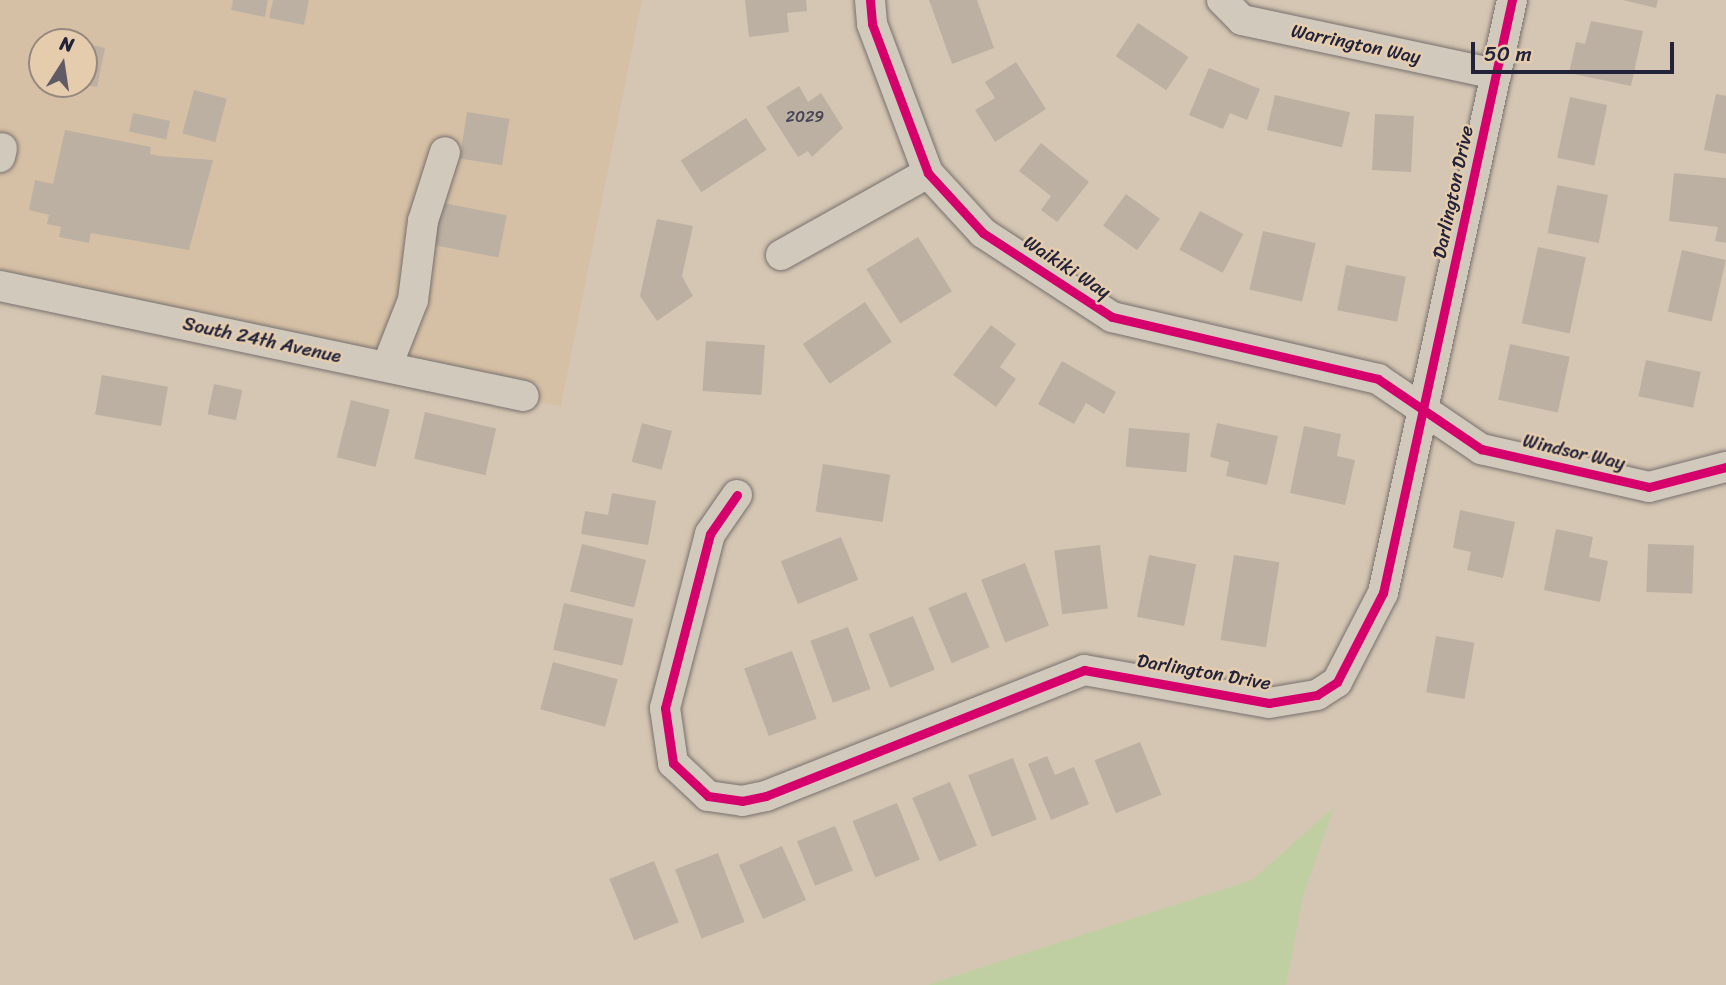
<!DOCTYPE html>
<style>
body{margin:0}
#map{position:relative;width:1726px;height:985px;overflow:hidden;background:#d5c6b3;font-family:Sriracha,sans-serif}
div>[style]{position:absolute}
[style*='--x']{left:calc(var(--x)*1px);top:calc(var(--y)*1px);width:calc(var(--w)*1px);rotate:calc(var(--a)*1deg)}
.built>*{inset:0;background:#d6c0a5}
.green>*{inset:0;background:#c0cfa2}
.building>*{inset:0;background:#bcb0a2;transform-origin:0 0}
.roads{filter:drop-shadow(0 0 2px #77706d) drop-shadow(0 0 2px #77706d)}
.minor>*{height:30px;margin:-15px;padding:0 15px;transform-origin:15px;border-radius:15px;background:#d2c9bd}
.cycleway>*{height:9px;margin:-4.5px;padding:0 4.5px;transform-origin:4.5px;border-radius:4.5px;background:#d6006c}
span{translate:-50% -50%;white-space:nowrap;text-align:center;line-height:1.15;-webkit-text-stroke:5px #e4ccad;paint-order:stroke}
.number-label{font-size:16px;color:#484655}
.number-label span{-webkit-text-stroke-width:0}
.street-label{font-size:19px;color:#22223b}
.north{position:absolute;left:28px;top:28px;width:70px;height:70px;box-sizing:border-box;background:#e4ccad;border:2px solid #96887f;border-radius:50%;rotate:12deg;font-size:19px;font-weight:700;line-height:28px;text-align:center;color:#22223b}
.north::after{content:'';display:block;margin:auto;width:24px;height:32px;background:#615b65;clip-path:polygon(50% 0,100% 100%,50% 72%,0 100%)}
.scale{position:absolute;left:1471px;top:42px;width:203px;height:32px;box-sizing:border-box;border:4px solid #22223b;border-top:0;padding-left:9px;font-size:21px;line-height:24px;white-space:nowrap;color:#22223b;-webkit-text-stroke:5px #e4ccad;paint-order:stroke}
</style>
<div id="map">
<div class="built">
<i style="clip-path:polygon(evenodd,0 0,642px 0,561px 406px,537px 402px,540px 384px,0 270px,0 0,42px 42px,84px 42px,84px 84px,42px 84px,42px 42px)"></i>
</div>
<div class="green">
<i style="clip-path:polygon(1334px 807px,1303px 896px,1286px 985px,927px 985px,1252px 880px)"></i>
</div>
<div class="building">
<i style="clip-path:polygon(233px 0,268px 0,265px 17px,231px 10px)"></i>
<i style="clip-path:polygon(273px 0,309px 0,304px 25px,269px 18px)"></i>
<i style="clip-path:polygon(745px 0,806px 0,807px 11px,787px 13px,789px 32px,749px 37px)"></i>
<i style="clip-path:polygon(929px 0,977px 0,994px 48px,952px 64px)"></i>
<i style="clip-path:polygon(1623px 0,1658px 0,1656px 8px)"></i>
<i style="clip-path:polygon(1591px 21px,1643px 31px,1631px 86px,1569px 73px,1576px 42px,1585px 44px)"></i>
<i style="left:1138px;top:23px;width:61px;height:40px;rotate:34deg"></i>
<i style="clip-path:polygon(84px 43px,105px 48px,97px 87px,84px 85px)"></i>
<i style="clip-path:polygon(1016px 62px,1046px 109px,995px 142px,975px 110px,995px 98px,985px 82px)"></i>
<i style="clip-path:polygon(1209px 68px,1260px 89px,1247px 120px,1230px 113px,1223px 129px,1189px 115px)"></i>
<i style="clip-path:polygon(799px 86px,808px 102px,821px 93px,843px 128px,812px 157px,808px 151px,798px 157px,766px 107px)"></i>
<i style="left:194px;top:90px;width:34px;height:45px;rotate:15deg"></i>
<i style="clip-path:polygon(1716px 94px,1726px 96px,1726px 154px,1704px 150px)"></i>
<i style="left:1275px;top:95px;width:77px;height:36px;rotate:13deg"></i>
<i style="left:1570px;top:97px;width:38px;height:62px;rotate:12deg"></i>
<i style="left:467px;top:112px;width:43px;height:47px;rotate:9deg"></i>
<i style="left:133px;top:113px;width:38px;height:19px;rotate:12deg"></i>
<i style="left:1375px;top:114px;width:39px;height:56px;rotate:3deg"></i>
<i style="left:746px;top:118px;width:38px;height:78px;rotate:57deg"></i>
<i style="clip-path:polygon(65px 130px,151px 147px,150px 154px,159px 156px,213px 160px,189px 250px,91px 233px,89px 243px,59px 237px,61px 227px,47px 224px,49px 215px,29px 210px,35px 180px,53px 184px)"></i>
<i style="clip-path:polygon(1041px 143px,1089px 182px,1057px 222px,1041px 210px,1051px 196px,1019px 171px)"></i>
<i style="clip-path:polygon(1674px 173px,1726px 178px,1726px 243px,1715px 241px,1718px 227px,1669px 221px)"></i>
<i style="left:1557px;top:185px;width:52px;height:49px;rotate:11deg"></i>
<i style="left:1126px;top:194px;width:42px;height:39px;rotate:36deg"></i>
<i style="left:438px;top:202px;width:70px;height:43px;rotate:11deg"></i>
<i style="left:1200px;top:211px;width:49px;height:44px;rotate:28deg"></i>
<i style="clip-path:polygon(657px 219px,693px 226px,682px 276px,693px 296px,657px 321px,640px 296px)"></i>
<i style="left:1263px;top:231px;width:54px;height:60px;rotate:13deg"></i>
<i style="left:918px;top:237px;width:64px;height:61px;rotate:58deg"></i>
<i style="left:1538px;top:247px;width:49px;height:78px;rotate:12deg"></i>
<i style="left:1682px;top:250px;width:45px;height:63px;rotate:13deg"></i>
<i style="left:1346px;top:265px;width:61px;height:46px;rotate:11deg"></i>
<i style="left:865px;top:302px;width:48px;height:75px;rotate:56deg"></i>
<i style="clip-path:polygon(991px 325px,1016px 344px,1000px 367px,1016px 379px,996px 407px,953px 375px)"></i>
<i style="left:706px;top:341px;width:59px;height:50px;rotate:4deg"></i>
<i style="left:1510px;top:344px;width:61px;height:57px;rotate:12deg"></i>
<i style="left:1646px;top:360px;width:56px;height:37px;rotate:12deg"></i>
<i style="clip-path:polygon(1062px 361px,1116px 392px,1104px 414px,1086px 403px,1074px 424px,1038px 404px)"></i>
<i style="left:102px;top:375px;width:67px;height:40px;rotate:10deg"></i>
<i style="left:214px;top:384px;width:29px;height:31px;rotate:12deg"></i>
<i style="left:351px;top:400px;width:40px;height:59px;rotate:14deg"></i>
<i style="left:425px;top:412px;width:73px;height:48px;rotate:13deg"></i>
<i style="left:642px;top:423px;width:31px;height:40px;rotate:15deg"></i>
<i style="clip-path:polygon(1217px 423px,1278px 436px,1267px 485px,1226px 476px,1229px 462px,1210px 457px)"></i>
<i style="clip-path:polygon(1304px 426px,1341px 434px,1337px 456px,1355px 460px,1345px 505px,1290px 493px)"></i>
<i style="left:1129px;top:428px;width:61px;height:39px;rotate:5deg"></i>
<i style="left:823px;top:464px;width:68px;height:48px;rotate:9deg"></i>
<i style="clip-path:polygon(612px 493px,656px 501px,648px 545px,581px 534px,585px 511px,608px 515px)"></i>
<i style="clip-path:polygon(1460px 510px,1515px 522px,1503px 578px,1467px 570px,1471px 552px,1453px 548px)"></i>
<i style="clip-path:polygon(1556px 529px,1593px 537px,1589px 557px,1608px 561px,1600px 602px,1544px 590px)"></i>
<i style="left:841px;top:537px;width:46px;height:65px;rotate:68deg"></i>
<i style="left:582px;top:544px;width:66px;height:49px;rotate:14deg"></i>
<i style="left:1648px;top:544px;width:46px;height:48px;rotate:2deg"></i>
<i style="left:1100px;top:545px;width:64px;height:46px;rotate:83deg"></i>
<i style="left:1149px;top:555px;width:48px;height:63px;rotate:11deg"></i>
<i style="left:1234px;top:555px;width:46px;height:86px;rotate:9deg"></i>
<i style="left:1025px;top:563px;width:67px;height:47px;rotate:69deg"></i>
<i style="left:966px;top:592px;width:60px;height:41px;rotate:67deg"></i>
<i style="left:564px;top:603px;width:71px;height:48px;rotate:13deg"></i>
<i style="left:913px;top:616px;width:58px;height:48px;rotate:68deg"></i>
<i style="left:848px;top:627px;width:66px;height:40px;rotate:70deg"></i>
<i style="left:1436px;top:636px;width:39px;height:57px;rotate:10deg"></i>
<i style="left:792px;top:651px;width:72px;height:51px;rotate:70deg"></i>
<i style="left:553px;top:662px;width:67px;height:49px;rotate:15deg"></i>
<i style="left:1140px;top:742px;width:57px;height:49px;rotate:68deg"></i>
<i style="clip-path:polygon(1047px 756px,1055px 775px,1074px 767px,1089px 804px,1051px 820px,1028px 764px)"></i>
<i style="left:1013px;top:758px;width:66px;height:48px;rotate:69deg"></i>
<i style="left:950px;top:782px;width:69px;height:41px;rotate:67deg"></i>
<i style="left:897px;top:803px;width:61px;height:48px;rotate:68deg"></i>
<i style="left:835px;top:826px;width:48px;height:41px;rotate:68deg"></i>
<i style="left:782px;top:846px;width:59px;height:47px;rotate:66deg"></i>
<i style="left:718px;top:853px;width:74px;height:46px;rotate:69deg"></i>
<i style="left:654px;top:861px;width:66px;height:48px;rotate:68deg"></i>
</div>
<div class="roads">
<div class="minor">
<i style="--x:870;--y:0;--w:24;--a:85"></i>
<i style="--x:872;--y:24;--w:159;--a:69.4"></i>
<i style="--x:928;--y:173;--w:81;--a:47.5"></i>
<i style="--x:983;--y:233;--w:154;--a:33.1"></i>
<i style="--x:1112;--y:317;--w:273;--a:13.1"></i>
<i style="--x:1378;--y:379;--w:125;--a:34.2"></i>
<i style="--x:1481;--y:449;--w:172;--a:12.7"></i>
<i style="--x:1649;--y:487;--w:80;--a:-14.6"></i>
<i style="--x:1222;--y:0;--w:28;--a:45"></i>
<i style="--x:1242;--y:20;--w:260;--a:12"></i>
<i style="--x:0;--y:157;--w:9;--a:-77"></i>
<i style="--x:781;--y:255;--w:168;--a:-29.2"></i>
<i style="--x:0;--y:286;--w:535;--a:11.86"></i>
<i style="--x:387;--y:366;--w:71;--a:-68.5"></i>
<i style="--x:413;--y:300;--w:80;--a:-82.8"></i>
<i style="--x:423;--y:221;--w:72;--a:-72.3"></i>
<i style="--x:737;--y:495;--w:47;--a:124.7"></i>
<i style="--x:710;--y:534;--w:180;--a:104.5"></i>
<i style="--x:665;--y:708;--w:56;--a:81.7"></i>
<i style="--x:673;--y:763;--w:48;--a:43.3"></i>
<i style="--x:708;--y:796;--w:34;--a:8"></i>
<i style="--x:742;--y:801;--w:25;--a:-12"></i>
<i style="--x:766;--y:796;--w:342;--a:-21.6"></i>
<i style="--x:1084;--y:670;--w:188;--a:10.1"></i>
<i style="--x:1269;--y:703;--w:49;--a:-9.5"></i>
<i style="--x:1317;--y:695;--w:24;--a:-33"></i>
<i style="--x:1337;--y:682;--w:100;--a:-62.7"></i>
<i style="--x:1383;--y:593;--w:607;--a:-77.73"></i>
</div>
</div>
<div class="cycleway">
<i style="--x:870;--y:0;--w:24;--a:85"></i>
<i style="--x:872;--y:24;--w:159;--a:69.4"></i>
<i style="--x:928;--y:173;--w:81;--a:47.5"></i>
<i style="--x:983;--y:233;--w:154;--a:33.1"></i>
<i style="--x:1112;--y:317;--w:273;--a:13.1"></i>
<i style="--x:1378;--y:379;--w:125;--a:34.2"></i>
<i style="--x:1481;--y:449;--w:172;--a:12.7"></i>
<i style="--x:1649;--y:487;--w:80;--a:-14.6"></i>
<i style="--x:737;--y:495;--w:47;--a:124.7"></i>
<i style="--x:710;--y:534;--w:180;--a:104.5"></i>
<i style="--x:665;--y:708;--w:56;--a:81.7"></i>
<i style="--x:673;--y:763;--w:48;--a:43.3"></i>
<i style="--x:708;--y:796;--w:34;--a:8"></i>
<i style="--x:742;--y:801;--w:25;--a:-12"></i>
<i style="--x:766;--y:796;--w:342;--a:-21.6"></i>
<i style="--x:1084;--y:670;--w:188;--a:10.1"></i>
<i style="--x:1269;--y:703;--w:49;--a:-9.5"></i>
<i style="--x:1317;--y:695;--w:24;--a:-33"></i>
<i style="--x:1337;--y:682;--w:100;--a:-62.7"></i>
<i style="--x:1383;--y:593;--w:607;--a:-77.73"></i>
</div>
<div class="number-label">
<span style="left:805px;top:117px">2029</span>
</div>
<div class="street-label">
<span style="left:1356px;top:44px;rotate:12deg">Warrington Way</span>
<span style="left:1453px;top:192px;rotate:-78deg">Darlington Drive</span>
<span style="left:1067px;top:267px;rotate:33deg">Waikiki Way</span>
<span style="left:262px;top:340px;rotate:12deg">South 24th Avenue</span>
<span style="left:1574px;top:452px;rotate:13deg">Windsor Way</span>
<span style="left:1204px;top:672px;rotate:10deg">Darlington Drive</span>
</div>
<div class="north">N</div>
<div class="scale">50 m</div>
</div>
